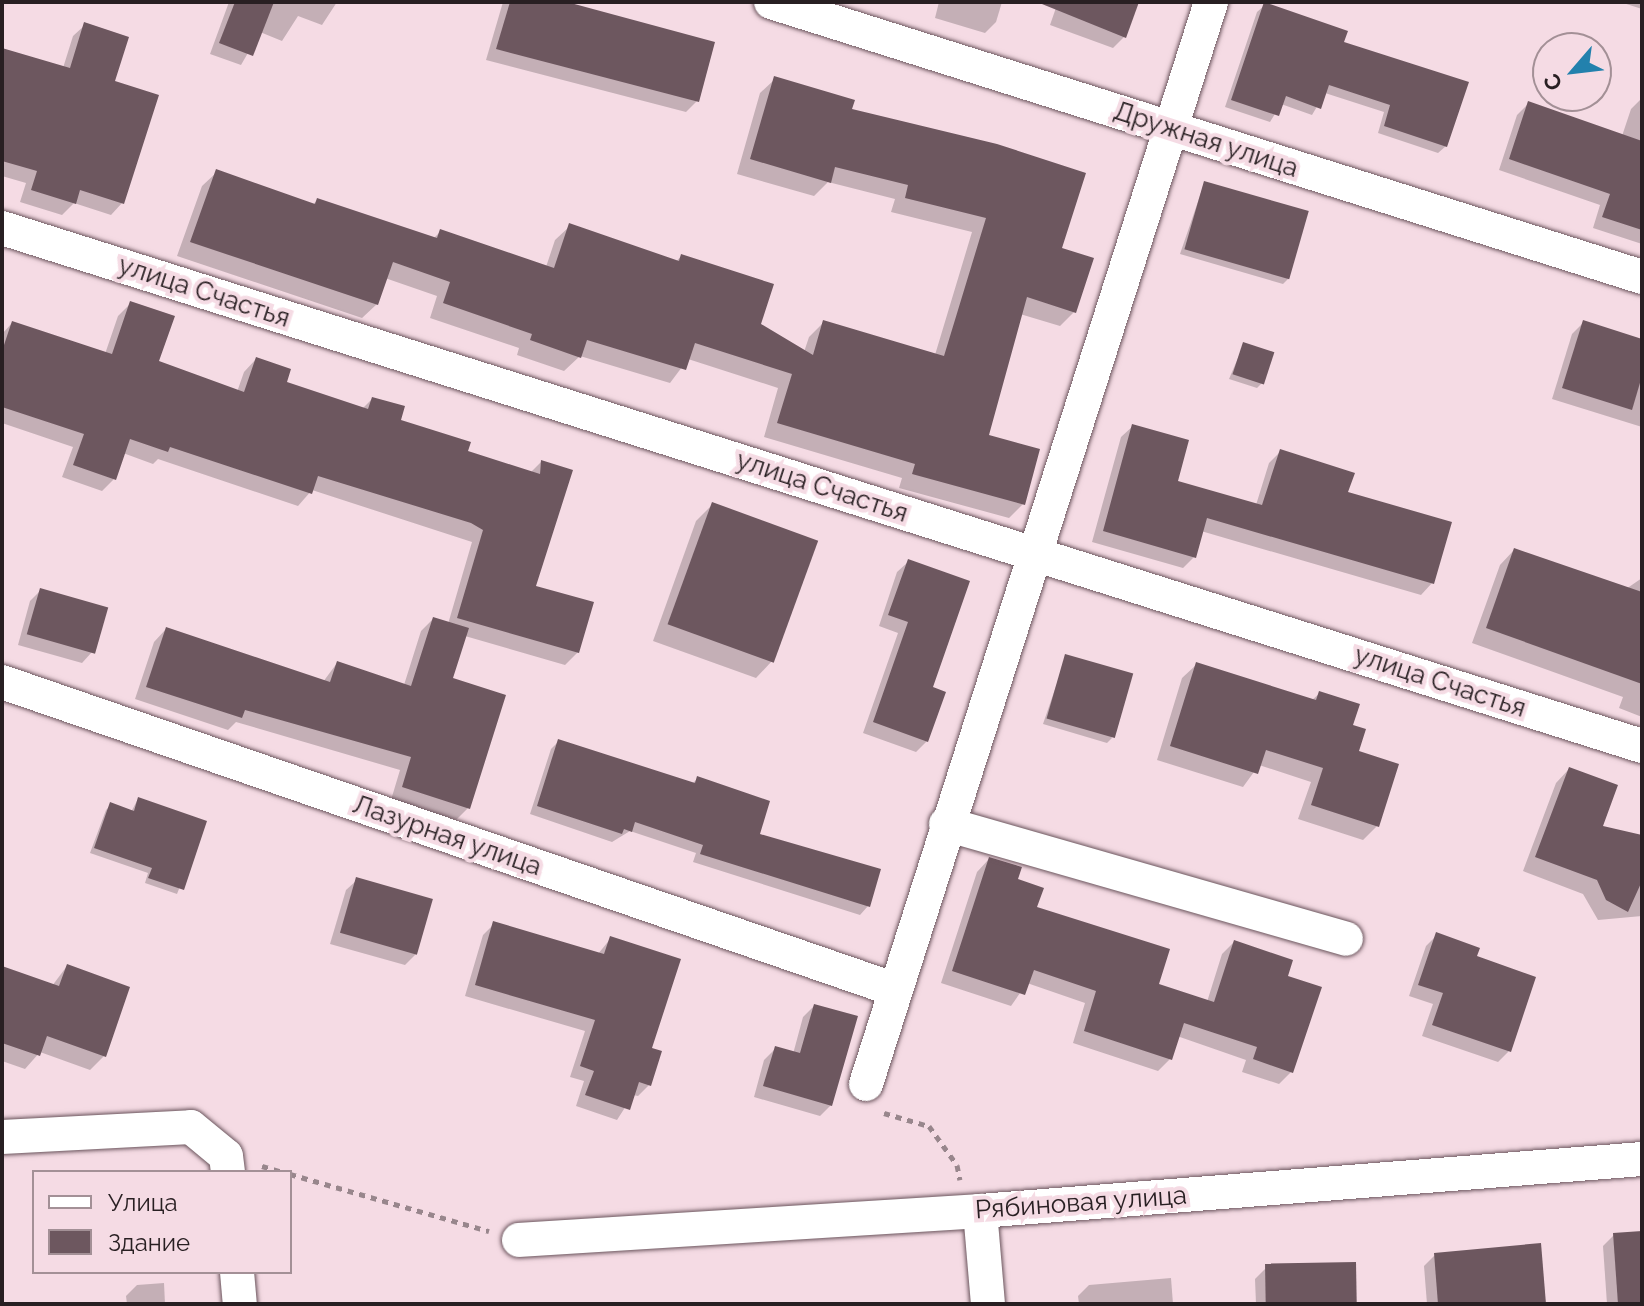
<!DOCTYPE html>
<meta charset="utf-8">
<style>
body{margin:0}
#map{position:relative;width:1644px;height:1306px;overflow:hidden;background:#f5dbe4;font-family:Raleway,sans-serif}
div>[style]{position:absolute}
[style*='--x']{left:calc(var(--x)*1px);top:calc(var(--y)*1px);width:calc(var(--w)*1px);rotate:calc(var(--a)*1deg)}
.shadow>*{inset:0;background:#0003}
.building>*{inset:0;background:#6d575f;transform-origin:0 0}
.path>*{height:5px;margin-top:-2.5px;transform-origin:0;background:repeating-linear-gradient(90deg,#98868c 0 6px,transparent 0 12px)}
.roads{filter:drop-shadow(0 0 2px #6b555d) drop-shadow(0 0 2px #6b555d)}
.minor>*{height:34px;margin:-17px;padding:0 17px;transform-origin:17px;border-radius:17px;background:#fff}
span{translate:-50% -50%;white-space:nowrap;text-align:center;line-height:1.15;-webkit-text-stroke:8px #f5dbe4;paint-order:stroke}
.street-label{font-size:26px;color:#281f22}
.frame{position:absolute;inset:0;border:4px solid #281f22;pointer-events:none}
.legend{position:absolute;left:32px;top:1170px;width:260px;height:104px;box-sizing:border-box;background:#f5dbe4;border:2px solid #a39096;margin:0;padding:10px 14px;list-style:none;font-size:24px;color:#281f22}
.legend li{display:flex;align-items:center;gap:16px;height:40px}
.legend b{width:40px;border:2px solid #a39096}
.north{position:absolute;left:1532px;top:32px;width:80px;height:80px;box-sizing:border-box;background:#f5dbe4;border:2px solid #a39096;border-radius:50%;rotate:242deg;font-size:22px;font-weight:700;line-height:32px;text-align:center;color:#281f22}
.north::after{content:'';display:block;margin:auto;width:28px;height:36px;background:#2281ad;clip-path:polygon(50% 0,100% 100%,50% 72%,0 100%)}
</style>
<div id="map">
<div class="shadow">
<i style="clip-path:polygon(229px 2px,337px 2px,322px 25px,298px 16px,282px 41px,260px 32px,241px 65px,210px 54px)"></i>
<i style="clip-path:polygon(503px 2px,562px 2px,697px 101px,686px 112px,486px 60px)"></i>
<i style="clip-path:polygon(939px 2px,1002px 2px,996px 22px,985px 33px,935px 18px)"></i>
<i style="clip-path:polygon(1058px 2px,1137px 2px,1124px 37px,1113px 48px,1050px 25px)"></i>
<i style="clip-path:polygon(1620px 2px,1642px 2px,1642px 9px)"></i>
<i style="clip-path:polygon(1265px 5px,1341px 43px,1446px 146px,1438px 153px,1378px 133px,1384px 112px,1325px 93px,1312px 115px,1281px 104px,1270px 122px,1225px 107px,1257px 12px)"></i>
<i style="clip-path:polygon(85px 25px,113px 82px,122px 203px,111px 215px,74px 203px,62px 215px,20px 202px,26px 183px,2px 176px,2px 50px,63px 68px,73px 36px)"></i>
<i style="clip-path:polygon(775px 79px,850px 110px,1060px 249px,1074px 312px,1060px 326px,1020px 314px,987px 437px,1023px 504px,1009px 518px,899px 488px,902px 478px,764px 437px,778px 388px,688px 359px,670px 383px,580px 356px,564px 371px,517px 355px,519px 348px,430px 318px,437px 296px,385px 278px,377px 304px,362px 318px,177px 256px,202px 186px,217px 172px,312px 206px,317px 200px,433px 239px,441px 231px,546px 267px,555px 240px,570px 226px,676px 262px,681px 256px,759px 325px,804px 352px,809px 337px,824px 322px,935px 355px,972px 232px,891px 212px,895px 199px,828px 182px,814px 196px,737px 174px,760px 93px)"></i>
<i style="clip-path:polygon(1642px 98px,1642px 244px,1593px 228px,1600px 205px,1499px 170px,1517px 115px,1528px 104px,1622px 136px,1631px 109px)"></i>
<i style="clip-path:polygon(1204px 184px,1288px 279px,1283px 284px,1180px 254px)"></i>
<i style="clip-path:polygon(131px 303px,157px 363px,237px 392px,244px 372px,256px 359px,285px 384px,362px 409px,372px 399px,398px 422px,466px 453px,530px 473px,541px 462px,534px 587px,578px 652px,565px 665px,465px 636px,451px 680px,468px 808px,456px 820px,391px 800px,400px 770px,236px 722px,228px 730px,135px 699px,154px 642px,166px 629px,323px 682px,337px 663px,404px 685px,421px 631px,433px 619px,448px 624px,472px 542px,312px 490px,298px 506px,158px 459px,153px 464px,123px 453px,114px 479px,102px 491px,62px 477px,73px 447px,2px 423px,2px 334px,12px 323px,105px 354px,118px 316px)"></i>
<i style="clip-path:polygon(1583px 323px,1642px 341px,1642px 427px,1552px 399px,1572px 334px)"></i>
<i style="clip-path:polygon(1244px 344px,1262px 383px,1257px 388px,1229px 379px)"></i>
<i style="clip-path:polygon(1133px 426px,1175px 482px,1256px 505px,1269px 463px,1281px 451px,1346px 494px,1432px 583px,1421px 595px,1201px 531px,1194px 557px,1183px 568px,1092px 542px,1121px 437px)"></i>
<i style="clip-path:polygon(713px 504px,772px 661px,756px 678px,653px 641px,696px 521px)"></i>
<i style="clip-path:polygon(1514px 550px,1626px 589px,1642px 578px,1642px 717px,1619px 708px,1623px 697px,1472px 643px,1500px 565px)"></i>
<i style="clip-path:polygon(908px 562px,931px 688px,927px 741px,916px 752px,863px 733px,898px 633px,879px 626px,897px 572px)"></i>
<i style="clip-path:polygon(41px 590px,92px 652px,82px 663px,18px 645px,30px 601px)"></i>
<i style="clip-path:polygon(1066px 657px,1112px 738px,1107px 743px,1043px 724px)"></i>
<i style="clip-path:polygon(1196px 665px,1312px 700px,1320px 693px,1356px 753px,1377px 826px,1363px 840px,1298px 819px,1311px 782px,1259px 765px,1243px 787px,1157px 760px,1182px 678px)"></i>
<i style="clip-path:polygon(559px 741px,692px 784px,697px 779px,757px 835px,868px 906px,860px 915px,693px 862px,696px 853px,630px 831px,612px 842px,530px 814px,551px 749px)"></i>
<i style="clip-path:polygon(1569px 769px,1600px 828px,1642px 840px,1642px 916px,1598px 920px,1583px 894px,1523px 871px,1556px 783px)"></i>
<i style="clip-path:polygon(138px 799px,205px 822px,177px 894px,145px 883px,148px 873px,90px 853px,106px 810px,111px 805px,131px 812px)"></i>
<i style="clip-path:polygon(989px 859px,1015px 880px,1035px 908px,1156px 985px,1207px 1002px,1222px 954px,1234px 942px,1285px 977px,1292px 1071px,1279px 1084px,1242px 1072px,1246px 1060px,1177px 1036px,1170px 1059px,1158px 1071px,1073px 1043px,1085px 1003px,1027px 983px,1011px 1006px,941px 983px,977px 872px)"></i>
<i style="clip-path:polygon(357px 880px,416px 954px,405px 965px,330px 944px,346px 890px)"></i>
<i style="clip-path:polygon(494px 924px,598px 954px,611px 938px,650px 1049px,660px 1052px,649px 1085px,638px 1096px,633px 1095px,617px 1120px,576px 1106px,584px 1081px,570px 1077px,585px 1031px,465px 996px,483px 935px)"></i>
<i style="clip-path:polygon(1437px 935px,1474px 958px,1509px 1051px,1498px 1062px,1422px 1036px,1433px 1004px,1409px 996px,1426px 946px)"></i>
<i style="clip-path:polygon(67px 966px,104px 1056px,90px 1070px,40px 1052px,25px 1069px,2px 1061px,2px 971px,52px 986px)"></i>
<i style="clip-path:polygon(814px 1006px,831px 1105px,820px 1116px,754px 1097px,764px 1060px,775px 1049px,793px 1054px,803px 1017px)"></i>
<i style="clip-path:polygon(1642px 1233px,1642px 1304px,1607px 1304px,1603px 1246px,1614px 1235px)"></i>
<i style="clip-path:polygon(1435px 1255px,1544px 1304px,1427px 1304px,1424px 1266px)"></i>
<i style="clip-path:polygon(1266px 1268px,1355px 1304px,1256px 1304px,1255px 1279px)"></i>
<i style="clip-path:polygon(1171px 1278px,1173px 1304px,1079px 1304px,1078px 1296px,1089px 1285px)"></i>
<i style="clip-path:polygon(164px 1283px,165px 1304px,127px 1304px,126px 1296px,137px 1285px)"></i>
</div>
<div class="building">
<i style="clip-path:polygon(235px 2px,274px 2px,253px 56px,219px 43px)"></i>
<i style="clip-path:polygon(510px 2px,567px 2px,715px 42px,699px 102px,496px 49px)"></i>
<i style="clip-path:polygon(1037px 2px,1139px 2px,1126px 38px)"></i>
<i style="clip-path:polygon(1264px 2px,1348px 31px,1344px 42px,1469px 82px,1447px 147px,1384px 126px,1390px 105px,1329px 85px,1321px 109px,1286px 96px,1279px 116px,1231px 100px)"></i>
<i style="clip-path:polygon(84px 22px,129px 37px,115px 81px,159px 95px,124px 204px,80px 190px,76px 204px,31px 190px,37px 171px,2px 161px,2px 48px,70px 68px)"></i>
<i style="clip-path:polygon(774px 76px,855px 100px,852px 109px,997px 144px,1086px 173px,1062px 248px,1094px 258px,1076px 313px,1027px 297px,989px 435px,1040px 449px,1025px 505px,912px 474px,915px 464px,777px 423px,792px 374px,695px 343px,686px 370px,587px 340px,581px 358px,530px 340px,532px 334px,443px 303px,450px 282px,393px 262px,378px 305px,190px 242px,216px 169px,315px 204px,317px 198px,437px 238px,440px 229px,554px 268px,569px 223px,679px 261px,681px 254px,774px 284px,761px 324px,813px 355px,823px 320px,944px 356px,986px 218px,905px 198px,908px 185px,835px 167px,831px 183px,750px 159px)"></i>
<i style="clip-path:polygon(1528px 101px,1642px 141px,1642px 230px,1602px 217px,1610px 194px,1509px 159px)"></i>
<i style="left:1204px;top:181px;width:109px;height:71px;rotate:16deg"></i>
<i style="clip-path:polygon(130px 301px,175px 316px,159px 361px,244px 392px,256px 357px,291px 369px,287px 382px,368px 409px,372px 397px,405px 406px,401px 420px,471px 442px,468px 451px,540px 474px,541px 460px,573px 470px,536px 586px,594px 602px,579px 653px,457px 618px,483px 530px,471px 523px,318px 476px,312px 494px,170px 447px,168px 452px,130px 439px,116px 480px,73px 465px,84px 434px,2px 407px,2px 351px,12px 321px,112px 354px)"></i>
<i style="clip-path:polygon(1583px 320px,1642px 339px,1642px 376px,1632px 410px,1562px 388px)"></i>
<i style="left:1243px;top:342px;width:33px;height:34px;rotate:18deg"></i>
<i style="clip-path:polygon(1132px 424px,1189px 440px,1178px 481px,1262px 505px,1280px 449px,1355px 473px,1348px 492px,1452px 522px,1434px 584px,1207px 518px,1196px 558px,1103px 531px)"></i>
<i style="left:712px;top:502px;width:113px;height:130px;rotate:20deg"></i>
<i style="clip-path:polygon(1514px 548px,1642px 592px,1642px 684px,1486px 628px)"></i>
<i style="clip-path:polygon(908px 559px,970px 581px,933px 687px,946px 692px,928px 742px,873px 722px,908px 622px,888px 615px)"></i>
<i style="left:40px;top:588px;width:71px;height:48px;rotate:16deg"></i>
<i style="clip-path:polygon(433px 617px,469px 628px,453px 678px,506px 695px,470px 809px,402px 787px,411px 757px,245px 710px,242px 718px,146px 687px,166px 627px,330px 682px,337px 661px,411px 686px)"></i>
<i style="left:1065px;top:654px;width:71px;height:67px;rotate:16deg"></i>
<i style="clip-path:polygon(1196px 662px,1316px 700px,1319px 691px,1360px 704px,1353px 725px,1366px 729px,1359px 751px,1399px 764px,1379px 827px,1311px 805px,1323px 768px,1266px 750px,1258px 774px,1170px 746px)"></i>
<i style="clip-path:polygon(558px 739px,695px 783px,697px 776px,770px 801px,760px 834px,881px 869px,870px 907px,700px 854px,703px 845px,635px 822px,632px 832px,624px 829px,622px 834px,537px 806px)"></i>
<i style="clip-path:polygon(1569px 767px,1618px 785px,1603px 826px,1642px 835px,1642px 881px,1628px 912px,1606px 900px,1597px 880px,1535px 857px)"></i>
<i style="clip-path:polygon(138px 797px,207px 821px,184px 890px,148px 878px,152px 868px,94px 848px,110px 802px,134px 811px)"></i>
<i style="clip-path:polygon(989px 857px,1022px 867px,1018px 879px,1044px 888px,1037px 907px,1170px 949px,1159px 984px,1214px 1002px,1234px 940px,1293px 960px,1288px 976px,1322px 987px,1293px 1073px,1253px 1059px,1257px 1047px,1184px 1023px,1172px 1060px,1084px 1031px,1096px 991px,1034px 970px,1025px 995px,952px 971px)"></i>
<i style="left:356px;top:877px;width:80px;height:58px;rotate:16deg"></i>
<i style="clip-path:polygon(493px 921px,604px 954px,610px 936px,681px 959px,652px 1048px,662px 1051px,651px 1086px,639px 1082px,630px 1110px,585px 1095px,594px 1071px,580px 1066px,595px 1020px,475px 985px)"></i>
<i style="clip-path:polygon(1436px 932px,1480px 948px,1477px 956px,1536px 977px,1511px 1052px,1432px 1025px,1443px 993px,1418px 985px)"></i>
<i style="clip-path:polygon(67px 964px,130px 987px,106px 1057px,47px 1036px,40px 1056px,2px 1043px,2px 966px,59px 986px)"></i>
<i style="clip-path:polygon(814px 1004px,858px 1016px,832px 1106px,763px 1086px,775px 1046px,800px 1053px)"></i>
<i style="clip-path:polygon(1642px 1231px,1642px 1304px,1618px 1304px,1613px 1233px)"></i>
<i style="clip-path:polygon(1541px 1243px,1546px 1304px,1438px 1304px,1434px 1253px)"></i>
<i style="left:1356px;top:1262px;width:42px;height:91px;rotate:89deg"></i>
</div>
<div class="path">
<i style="--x:884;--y:1113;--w:47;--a:16.1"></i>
<i style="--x:929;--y:1126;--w:48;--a:54.3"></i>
<i style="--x:957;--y:1165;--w:15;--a:79"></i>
<i style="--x:262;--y:1166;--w:22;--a:16"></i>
<i style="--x:290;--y:1174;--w:207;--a:16"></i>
</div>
<div class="roads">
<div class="minor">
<i style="--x:771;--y:2;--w:913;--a:17.52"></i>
<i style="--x:2;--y:228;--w:1720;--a:17.53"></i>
<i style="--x:2;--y:682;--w:942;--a:19.01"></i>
<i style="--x:946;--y:824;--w:416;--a:16"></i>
<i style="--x:866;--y:1084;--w:1136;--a:-72.31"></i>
<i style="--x:2;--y:1137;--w:189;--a:-3"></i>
<i style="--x:191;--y:1127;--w:45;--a:39.6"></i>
<i style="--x:226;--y:1156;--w:16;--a:83"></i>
<i style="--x:980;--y:1211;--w:93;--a:85.1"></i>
<i style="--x:519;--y:1240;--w:462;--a:-3.6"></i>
<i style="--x:980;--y:1211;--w:664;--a:-4.49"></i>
<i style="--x:237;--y:1272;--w:32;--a:85"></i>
</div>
</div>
<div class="street-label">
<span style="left:1206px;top:140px;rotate:18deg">Дружная улица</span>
<span style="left:204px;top:292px;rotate:18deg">улица Счастья</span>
<span style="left:822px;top:487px;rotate:18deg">улица Счастья</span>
<span style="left:1440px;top:682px;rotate:18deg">улица Счастья</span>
<span style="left:447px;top:836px;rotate:19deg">Лазурная улица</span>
<span style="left:1081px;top:1203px;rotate:-4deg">Рябиновая улица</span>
</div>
<div class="frame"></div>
<ul class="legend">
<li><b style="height:10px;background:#fff"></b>Улица</li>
<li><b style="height:22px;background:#6d575f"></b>Здание</li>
</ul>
<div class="north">С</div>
</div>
